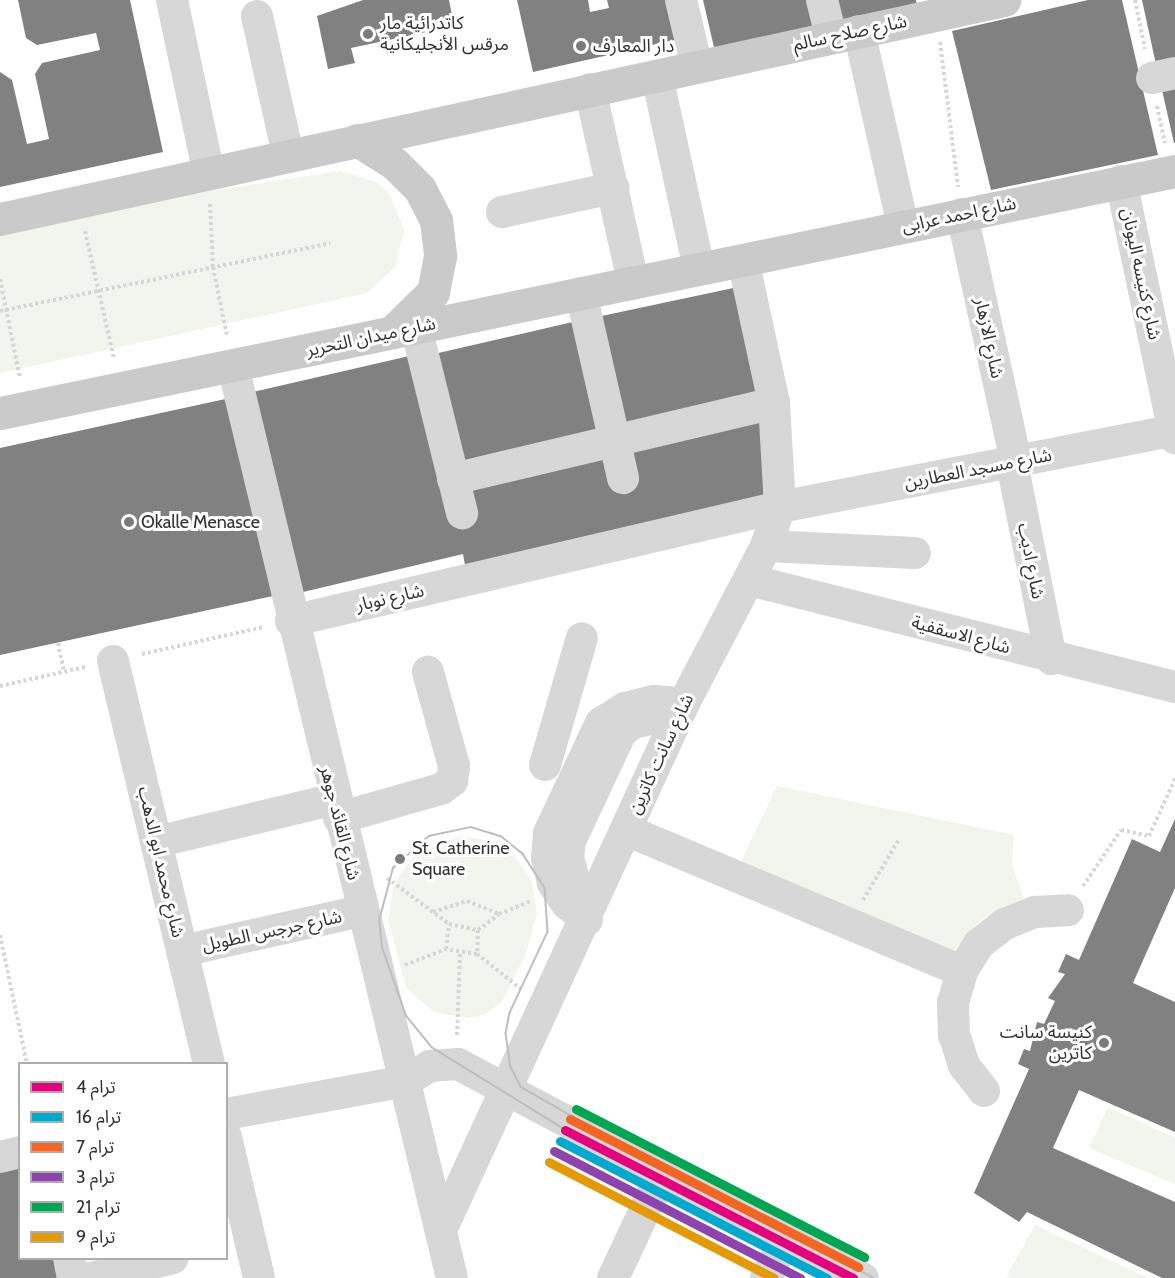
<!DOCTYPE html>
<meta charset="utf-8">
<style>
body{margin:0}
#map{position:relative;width:1175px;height:1278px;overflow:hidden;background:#fff;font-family:Cabin,"Noto Sans Arabic",sans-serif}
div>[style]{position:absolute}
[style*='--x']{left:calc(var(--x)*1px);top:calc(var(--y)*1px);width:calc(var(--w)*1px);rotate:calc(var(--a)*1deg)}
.green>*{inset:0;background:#f1f5ed}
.building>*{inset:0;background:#818181;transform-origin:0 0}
.path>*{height:4px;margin-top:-2px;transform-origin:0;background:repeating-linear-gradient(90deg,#d6d6d6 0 3px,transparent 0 6px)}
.minor>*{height:32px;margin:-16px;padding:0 16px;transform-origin:16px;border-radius:16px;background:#d7d7d7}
.major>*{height:33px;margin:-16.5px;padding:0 16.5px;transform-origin:16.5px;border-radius:16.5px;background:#cacaca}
.tram>*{height:1.5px;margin:-0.75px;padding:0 0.75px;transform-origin:0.75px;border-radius:0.75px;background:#bebebe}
.tram-1>*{height:9px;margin:-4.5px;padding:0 4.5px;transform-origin:4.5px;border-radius:4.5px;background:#e5007d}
.tram-2>*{height:9px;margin:-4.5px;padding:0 4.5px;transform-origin:4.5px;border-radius:4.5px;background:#00a9ce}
.tram-3>*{height:9px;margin:-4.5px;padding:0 4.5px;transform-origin:4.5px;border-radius:4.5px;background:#f26522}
.tram-4>*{height:9px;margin:-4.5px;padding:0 4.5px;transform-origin:4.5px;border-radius:4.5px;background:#8e44ad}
.tram-5>*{height:9px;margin:-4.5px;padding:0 4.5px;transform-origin:4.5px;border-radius:4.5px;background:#00a651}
.tram-6>*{height:9px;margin:-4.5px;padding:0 4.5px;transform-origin:4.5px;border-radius:4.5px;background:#e39a05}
.dots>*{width:16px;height:16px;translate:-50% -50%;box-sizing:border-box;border:3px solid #fff;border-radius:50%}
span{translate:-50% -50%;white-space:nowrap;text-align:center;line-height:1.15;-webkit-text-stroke:6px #fff;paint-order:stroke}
.poi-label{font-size:18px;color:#333}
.left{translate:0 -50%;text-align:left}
.right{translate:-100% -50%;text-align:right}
.street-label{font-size:18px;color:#333}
.legend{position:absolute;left:18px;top:1062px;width:210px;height:198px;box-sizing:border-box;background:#fff;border:2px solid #adadad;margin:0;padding:8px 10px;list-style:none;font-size:18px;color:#333}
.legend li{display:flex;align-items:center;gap:12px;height:30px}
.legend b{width:30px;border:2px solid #adadad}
</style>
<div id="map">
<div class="green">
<i style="clip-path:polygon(340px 171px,376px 182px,390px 195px,404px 230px,395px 267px,367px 293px,0 373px,0 236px,211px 191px)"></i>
<i style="clip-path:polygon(777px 786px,1014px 835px,1012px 865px,1024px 899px,983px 918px,950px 954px,741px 861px)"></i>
<i style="clip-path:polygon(460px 836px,491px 841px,516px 858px,532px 882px,537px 914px,525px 956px,501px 1003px,485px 1014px,468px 1018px,434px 1012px,406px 988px,388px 919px,394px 885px,415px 853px)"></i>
<i style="clip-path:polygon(1108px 1107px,1175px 1138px,1175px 1184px,1089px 1148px)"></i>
<i style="clip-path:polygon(1035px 1225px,1148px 1278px,1006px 1278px)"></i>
</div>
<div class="building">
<i style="clip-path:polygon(18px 0,130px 0,163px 152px,0 187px,0 72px,12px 80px,27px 144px,49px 139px,35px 74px,42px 63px,100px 50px,96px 33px,37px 45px,26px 38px)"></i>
<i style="clip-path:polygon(363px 0,449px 0,454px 26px,351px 48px,355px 63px,328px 69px,317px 16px)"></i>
<i style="clip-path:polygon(517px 0,588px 0,590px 12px,609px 8px,607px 0,667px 0,675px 40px,533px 72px)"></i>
<i style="clip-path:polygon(703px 0,811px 0,818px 32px,716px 56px)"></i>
<i style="clip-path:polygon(837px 0,916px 0,918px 14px,843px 29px)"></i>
<i style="clip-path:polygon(1088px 0,1122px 0,1158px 155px,991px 190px,952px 31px)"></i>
<i style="clip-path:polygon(1142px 0,1175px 0,1175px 65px,1157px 69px)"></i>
<i style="clip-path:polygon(1175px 77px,1175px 143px,1174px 143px,1160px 81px)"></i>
<i style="left:738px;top:287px;width:114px;height:143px;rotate:78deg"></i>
<i style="left:577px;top:321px;width:116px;height:150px;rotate:77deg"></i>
<i style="clip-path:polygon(418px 354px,459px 483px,759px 420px,776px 500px,465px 565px,463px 554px,299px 593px,253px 392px)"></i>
<i style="clip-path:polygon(230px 398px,273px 596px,0 655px,0 448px)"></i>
<i style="clip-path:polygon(1175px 819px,1175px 888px,1133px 983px,1175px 1002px,1175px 1132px,1079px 1090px,1053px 1148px,1175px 1202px,1175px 1278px,1162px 1278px,1027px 1212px,1019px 1222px,974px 1193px,1029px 1069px,1018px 1064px,1024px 1049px,1030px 1051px,1037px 1022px,1044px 1024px,1055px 1001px,1048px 998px,1065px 974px,1058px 972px,1066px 954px,1079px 960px,1132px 839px,1160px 852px)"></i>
<i style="clip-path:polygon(20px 1166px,20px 1258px,56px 1258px,60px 1278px,0 1278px,0 1170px)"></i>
</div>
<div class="path">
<i style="--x:1135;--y:0;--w:50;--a:78.5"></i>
<i style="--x:940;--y:42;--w:146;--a:82.9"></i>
<i style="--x:1157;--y:106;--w:38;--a:78"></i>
<i style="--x:210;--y:204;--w:63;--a:87.3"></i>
<i style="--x:213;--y:267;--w:70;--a:78.5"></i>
<i style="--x:85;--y:231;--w:131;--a:77.2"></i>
<i style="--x:0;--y:279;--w:101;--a:78.6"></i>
<i style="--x:0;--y:311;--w:337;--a:-11.6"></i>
<i style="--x:58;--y:643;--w:30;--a:78"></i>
<i style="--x:142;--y:654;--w:125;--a:-12.5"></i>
<i style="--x:0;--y:686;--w:87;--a:-12.6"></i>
<i style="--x:387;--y:878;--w:77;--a:36.6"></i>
<i style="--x:1083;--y:886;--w:68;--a:-55.8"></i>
<i style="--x:1121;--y:830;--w:29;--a:12"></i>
<i style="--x:1149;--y:836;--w:63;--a:-65.5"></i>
<i style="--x:863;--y:900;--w:69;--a:-59.3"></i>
<i style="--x:433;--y:912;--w:36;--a:-18"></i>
<i style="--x:467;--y:901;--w:35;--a:22"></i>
<i style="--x:449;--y:924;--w:30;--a:12"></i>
<i style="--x:478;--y:930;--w:24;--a:92"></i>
<i style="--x:477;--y:954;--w:31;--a:-171"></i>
<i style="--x:446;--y:949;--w:25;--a:-83"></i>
<i style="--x:478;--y:930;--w:26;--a:-37"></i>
<i style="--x:499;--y:914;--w:35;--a:-22"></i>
<i style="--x:0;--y:935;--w:132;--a:78.2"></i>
<i style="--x:477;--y:954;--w:56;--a:38.5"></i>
<i style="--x:405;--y:965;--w:44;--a:-21.3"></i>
<i style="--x:457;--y:1035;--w:83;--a:-87.9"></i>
</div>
<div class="minor">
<i style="--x:172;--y:0;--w:178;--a:78"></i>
<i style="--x:681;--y:0;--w:69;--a:76.6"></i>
<i style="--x:822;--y:0;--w:38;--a:76"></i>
<i style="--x:257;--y:16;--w:142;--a:77.4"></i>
<i style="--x:859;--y:31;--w:200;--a:77.3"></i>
<i style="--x:657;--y:76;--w:198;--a:77.7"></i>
<i style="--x:1152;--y:78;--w:24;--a:-12"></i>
<i style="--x:590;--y:89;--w:198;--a:77.4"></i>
<i style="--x:1121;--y:181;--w:263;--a:78.1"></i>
<i style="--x:502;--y:212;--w:114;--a:-12.2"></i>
<i style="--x:962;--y:214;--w:254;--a:77.7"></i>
<i style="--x:581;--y:293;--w:190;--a:77.2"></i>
<i style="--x:416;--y:327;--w:192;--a:76.1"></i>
<i style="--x:233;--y:366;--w:938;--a:76.5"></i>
<i style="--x:1012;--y:463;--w:200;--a:78.7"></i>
<i style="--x:453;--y:479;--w:330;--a:-13.3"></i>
<i style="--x:766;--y:546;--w:149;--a:2.7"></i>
<i style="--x:749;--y:580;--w:439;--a:14.1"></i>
<i style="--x:291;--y:621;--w:502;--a:-13.12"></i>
<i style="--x:780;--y:507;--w:402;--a:-11"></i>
<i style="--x:113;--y:661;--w:414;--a:76.6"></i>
<i style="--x:545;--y:765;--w:132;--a:-73.8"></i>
<i style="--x:339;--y:818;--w:106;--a:-15.9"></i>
<i style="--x:441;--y:789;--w:14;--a:-36"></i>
<i style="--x:452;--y:781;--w:15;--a:-82"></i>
<i style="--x:454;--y:766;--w:98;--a:-105.5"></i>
<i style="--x:626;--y:830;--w:364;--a:22.8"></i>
<i style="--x:156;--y:842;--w:184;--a:-13.5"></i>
<i style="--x:574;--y:879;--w:22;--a:-106"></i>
<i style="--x:568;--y:858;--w:17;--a:-83"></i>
<i style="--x:570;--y:841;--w:120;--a:-64.9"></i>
<i style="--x:621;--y:732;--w:15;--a:-37"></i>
<i style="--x:633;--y:723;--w:22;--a:-13"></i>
<i style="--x:587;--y:920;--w:26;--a:-141"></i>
<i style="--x:567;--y:904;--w:25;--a:-124"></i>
<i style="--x:553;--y:883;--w:26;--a:-103"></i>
<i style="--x:547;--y:858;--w:25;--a:-85"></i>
<i style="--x:549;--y:833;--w:122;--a:-64.7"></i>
<i style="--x:601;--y:723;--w:28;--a:-32"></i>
<i style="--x:625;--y:708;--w:30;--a:-14"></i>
<i style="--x:654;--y:701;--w:30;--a:4"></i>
<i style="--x:182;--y:951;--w:183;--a:-12.6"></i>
<i style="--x:984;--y:1091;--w:33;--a:-128"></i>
<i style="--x:964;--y:1065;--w:32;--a:-108"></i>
<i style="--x:954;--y:1035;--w:32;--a:-92"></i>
<i style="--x:953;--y:1003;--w:33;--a:-74"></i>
<i style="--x:962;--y:971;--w:32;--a:-58"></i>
<i style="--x:979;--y:944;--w:33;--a:-38"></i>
<i style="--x:1005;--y:924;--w:32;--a:-22"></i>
<i style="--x:1035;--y:912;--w:33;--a:-3"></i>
<i style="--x:226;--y:1114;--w:183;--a:-10.4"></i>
<i style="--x:406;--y:1081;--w:28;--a:-32"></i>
<i style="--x:430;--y:1066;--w:28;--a:-4"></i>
<i style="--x:458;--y:1064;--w:458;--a:27.9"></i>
<i style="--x:226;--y:1137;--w:145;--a:76.8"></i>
<i style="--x:0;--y:1157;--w:21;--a:-14"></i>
<i style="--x:441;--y:1230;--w:580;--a:-65.25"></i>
<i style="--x:684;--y:703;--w:177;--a:-62.4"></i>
<i style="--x:766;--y:546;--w:41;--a:-70.3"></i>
<i style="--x:780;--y:507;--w:104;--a:-93.3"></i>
<i style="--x:774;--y:403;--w:146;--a:-102.2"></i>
<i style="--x:69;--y:1258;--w:20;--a:79"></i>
<i style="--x:91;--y:1278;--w:84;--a:-13.7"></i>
<i style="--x:613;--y:1278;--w:115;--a:-64.8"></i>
<i style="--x:766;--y:1278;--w:45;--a:-63.4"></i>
</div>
<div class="major">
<i style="--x:357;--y:140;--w:45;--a:32.3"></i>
<i style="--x:395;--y:164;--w:35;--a:45"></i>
<i style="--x:420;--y:189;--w:36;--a:63"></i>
<i style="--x:436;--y:221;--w:35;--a:83"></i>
<i style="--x:440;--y:256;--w:37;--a:101"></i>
<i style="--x:433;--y:292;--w:56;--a:135.7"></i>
<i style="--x:0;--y:219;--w:1028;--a:-12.31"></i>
<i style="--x:0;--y:413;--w:1200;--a:-11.64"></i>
</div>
<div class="tram">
<i style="--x:565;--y:1130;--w:156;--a:-148.3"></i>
<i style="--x:432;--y:1048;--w:41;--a:-129.1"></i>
<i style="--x:406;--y:1016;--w:72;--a:-109.4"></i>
<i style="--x:382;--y:948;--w:27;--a:-96"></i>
<i style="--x:379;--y:921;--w:55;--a:-75.2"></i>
<i style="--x:393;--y:868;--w:48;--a:-41.6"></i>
<i style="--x:429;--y:836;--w:43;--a:-12.1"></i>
<i style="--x:471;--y:827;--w:31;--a:17"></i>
<i style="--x:501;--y:836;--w:28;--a:39"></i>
<i style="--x:523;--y:854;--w:40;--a:57.1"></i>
<i style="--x:545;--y:888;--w:44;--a:86.1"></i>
<i style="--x:548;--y:932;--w:89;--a:115.1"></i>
<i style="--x:510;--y:1013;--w:20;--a:101"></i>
<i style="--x:506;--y:1033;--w:34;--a:82"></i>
<i style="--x:511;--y:1067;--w:22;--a:63"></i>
<i style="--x:521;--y:1087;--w:165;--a:29.8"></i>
<i style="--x:664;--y:1169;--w:237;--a:27.4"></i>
</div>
<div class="tram-1">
<i style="--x:565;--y:1130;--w:324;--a:27.2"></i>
</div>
<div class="tram-2">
<i style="--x:560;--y:1141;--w:300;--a:27.2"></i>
</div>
<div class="tram-3">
<i style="--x:570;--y:1119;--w:324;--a:27.2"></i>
</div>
<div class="tram-4">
<i style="--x:554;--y:1151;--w:277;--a:27.3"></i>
</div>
<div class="tram-5">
<i style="--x:576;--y:1109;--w:324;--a:27.2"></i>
</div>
<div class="tram-6">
<i style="--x:549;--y:1162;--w:253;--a:27.3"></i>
</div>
<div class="dots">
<i style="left:368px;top:34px;background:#7a7a7a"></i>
<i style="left:581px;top:46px;background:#7a7a7a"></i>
<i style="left:129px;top:522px;background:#7a7a7a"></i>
<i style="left:400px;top:859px;background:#7a7a7a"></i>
<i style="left:1104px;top:1043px;background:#7a7a7a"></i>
</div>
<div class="poi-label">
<span class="left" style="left:380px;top:34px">كاتدرائية مار<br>مرقس الأنجليكانية</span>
<span class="left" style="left:593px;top:46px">دار المعارف</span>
<span class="left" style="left:141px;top:522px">Okalle Menasce</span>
<span class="left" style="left:412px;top:859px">St. Catherine<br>Square</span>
<span class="right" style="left:1092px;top:1043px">كنيسة سانت<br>كاترين</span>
</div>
<div class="street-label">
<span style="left:850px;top:33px;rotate:-12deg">شارع صلاح سالم</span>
<span style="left:959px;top:215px;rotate:-12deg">شارع احمد عرابى</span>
<span style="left:1141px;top:274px;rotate:78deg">شارع كنيسه اليونان</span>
<span style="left:371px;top:337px;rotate:-12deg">شارع ميدان التحرير</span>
<span style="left:989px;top:338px;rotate:78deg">شارع الازهار</span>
<span style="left:978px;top:469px;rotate:-11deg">شارع مسجد العطارين</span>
<span style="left:1031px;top:561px;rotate:79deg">شارع اديب</span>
<span style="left:390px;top:598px;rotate:-13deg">شارع نوبار</span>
<span style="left:961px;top:635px;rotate:15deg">شارع الاسقفية</span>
<span style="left:661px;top:754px;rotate:-65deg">شارع سانت كاترين</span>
<span style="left:340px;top:823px;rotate:76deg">شارع القائد جوهر</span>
<span style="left:161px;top:862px;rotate:77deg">شارع محمد ابو الدهب</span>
<span style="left:272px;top:931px;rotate:-12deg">شارع جرجس الطويل</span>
</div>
<ul class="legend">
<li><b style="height:8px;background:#e5007d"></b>ترام 4</li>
<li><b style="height:8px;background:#00a9ce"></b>ترام 16</li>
<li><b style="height:8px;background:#f26522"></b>ترام 7</li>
<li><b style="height:8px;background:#8e44ad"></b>ترام 3</li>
<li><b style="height:8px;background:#00a651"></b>ترام 21</li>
<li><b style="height:8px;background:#e39a05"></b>ترام 9</li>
</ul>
</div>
